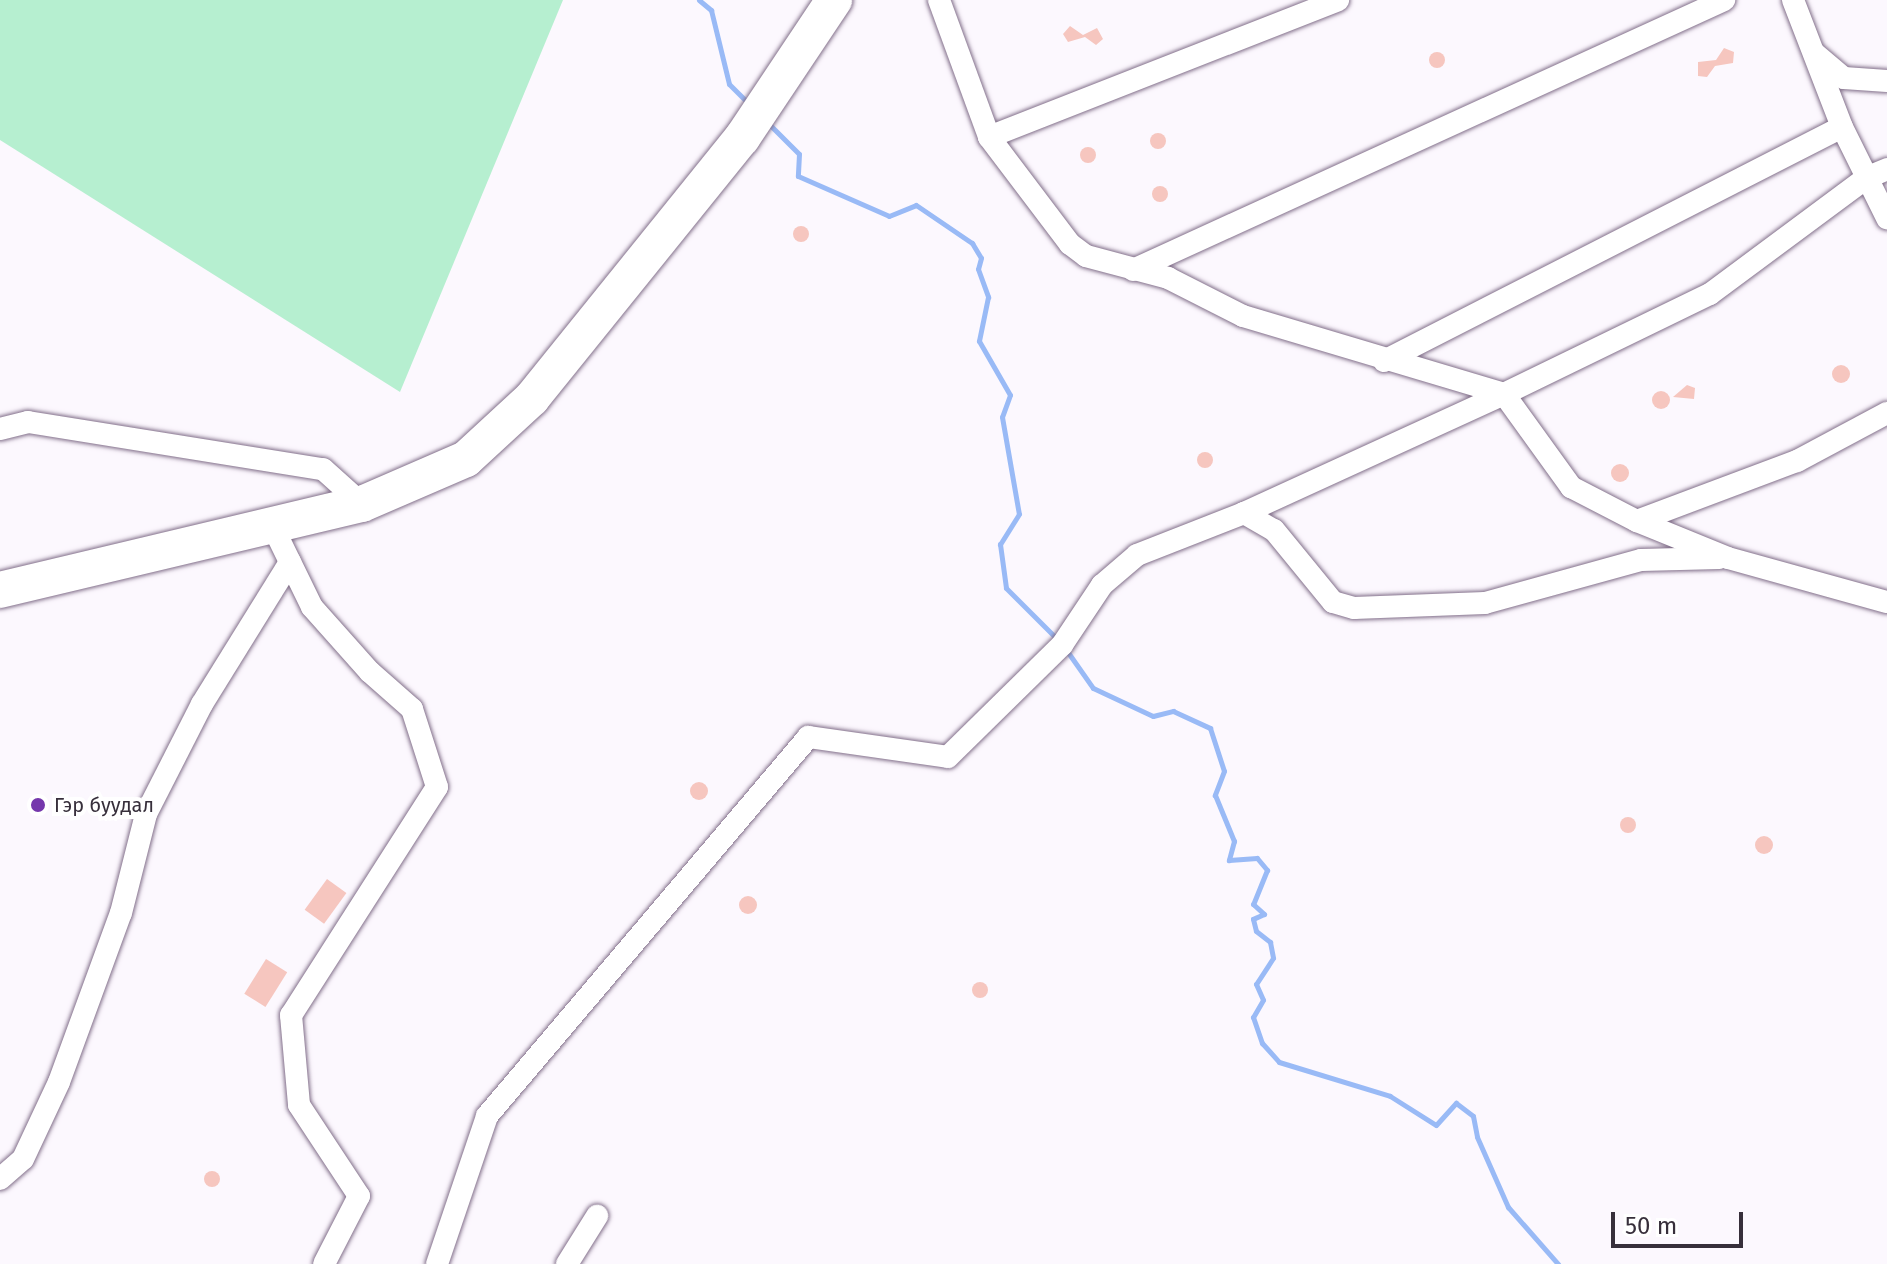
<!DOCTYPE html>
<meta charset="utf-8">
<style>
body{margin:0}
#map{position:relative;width:1887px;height:1264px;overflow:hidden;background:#fcf8fe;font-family:"Fira Sans",sans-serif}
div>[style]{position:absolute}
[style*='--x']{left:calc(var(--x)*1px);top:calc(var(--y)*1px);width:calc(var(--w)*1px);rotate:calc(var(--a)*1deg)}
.green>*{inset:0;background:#b6efd0}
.stream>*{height:5px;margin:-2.5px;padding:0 2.5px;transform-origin:2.5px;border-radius:2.5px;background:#99baf6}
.building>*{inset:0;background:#f6c6bf;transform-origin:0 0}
.round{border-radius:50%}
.roads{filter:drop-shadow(0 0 2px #826f8a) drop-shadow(0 0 2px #826f8a)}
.minor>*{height:22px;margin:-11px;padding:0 11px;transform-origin:11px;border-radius:11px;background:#fff}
.trunk>*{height:36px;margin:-18px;padding:0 18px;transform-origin:18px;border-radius:18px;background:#fff}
.dots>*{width:22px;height:22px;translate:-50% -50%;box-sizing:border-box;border:4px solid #fff;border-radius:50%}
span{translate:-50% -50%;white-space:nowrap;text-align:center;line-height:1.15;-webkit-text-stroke:8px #fff;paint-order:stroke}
.poi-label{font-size:20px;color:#372f3b}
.left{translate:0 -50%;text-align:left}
.scale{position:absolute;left:1611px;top:1212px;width:132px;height:36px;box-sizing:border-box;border:4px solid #372f3b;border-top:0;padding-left:10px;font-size:24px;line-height:28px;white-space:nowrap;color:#372f3b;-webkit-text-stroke:6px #fff;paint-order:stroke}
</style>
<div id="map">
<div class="green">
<i style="clip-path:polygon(0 0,563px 0,400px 392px,0 140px)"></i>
</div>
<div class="stream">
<i style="--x:699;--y:0;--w:16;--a:40"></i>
<i style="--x:711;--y:10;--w:76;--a:76.3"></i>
<i style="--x:729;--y:84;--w:27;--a:45"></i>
<i style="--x:767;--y:122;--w:45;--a:45"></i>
<i style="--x:799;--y:154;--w:22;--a:93"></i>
<i style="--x:798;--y:176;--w:99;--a:23.7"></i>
<i style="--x:889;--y:216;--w:29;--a:-22"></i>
<i style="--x:916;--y:205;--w:68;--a:34.2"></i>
<i style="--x:972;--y:243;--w:17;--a:59"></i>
<i style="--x:981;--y:258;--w:11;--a:105"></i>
<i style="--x:978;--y:269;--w:30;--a:70"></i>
<i style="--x:988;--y:297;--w:45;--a:101.6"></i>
<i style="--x:979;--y:341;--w:62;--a:60.1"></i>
<i style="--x:1010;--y:395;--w:23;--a:110"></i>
<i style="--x:1002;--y:417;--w:98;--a:80.1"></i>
<i style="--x:1019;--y:514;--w:36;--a:122"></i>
<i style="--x:1000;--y:544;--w:44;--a:82.2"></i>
<i style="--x:1006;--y:588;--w:74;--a:45"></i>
<i style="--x:1067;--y:651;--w:45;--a:54.9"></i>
<i style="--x:1093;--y:688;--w:66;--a:25"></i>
<i style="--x:1153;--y:716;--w:21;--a:-14"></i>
<i style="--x:1173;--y:711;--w:41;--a:24.7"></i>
<i style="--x:1210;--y:728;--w:45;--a:72"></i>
<i style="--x:1224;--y:771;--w:26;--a:111"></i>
<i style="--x:1215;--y:795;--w:50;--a:67.6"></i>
<i style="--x:1234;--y:841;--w:20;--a:105"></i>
<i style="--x:1229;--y:860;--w:28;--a:-4"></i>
<i style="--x:1257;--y:858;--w:16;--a:50"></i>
<i style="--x:1267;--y:870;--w:37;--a:112"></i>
<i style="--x:1253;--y:904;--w:15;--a:42"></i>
<i style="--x:1264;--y:914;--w:12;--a:156"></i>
<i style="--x:1253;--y:919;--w:12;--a:76"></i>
<i style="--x:1256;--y:931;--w:18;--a:38"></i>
<i style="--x:1270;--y:942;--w:16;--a:79"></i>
<i style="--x:1273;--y:958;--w:31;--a:123"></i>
<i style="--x:1256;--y:984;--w:17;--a:66"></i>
<i style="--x:1263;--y:1000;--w:20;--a:120"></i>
<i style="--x:1253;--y:1017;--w:28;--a:71"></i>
<i style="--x:1262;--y:1043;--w:25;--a:48"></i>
<i style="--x:1279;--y:1062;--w:116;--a:17"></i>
<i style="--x:1390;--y:1096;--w:54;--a:32.2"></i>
<i style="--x:1436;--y:1125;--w:30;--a:-48"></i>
<i style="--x:1456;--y:1103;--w:21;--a:37"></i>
<i style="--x:1473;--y:1116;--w:21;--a:79"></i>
<i style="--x:1477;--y:1137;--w:77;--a:66.1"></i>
<i style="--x:1508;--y:1207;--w:76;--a:48.7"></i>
</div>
<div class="building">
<i style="clip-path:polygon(1070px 26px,1083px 35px,1097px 28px,1103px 39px,1096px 45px,1085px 37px,1068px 42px,1063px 34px)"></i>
<i style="clip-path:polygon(1724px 48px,1734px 52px,1733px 63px,1715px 66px,1707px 77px,1698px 76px,1698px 62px,1716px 60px)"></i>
<i class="round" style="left:1429px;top:52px;width:16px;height:16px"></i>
<i class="round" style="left:1150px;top:133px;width:16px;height:16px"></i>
<i class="round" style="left:1080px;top:147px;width:16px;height:16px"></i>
<i class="round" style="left:1152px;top:186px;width:16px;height:16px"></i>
<i class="round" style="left:793px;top:226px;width:16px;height:16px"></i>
<i class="round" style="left:1832px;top:365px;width:18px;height:18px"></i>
<i style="clip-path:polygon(1687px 385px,1695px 388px,1694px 399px,1673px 397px)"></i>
<i class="round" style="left:1652px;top:391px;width:18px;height:18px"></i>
<i class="round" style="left:1197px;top:452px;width:16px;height:16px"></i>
<i class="round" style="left:1611px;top:464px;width:18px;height:18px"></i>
<i class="round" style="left:690px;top:782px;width:18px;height:18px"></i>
<i class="round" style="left:1620px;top:817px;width:16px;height:16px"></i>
<i class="round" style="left:1755px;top:836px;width:18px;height:18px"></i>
<i style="left:327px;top:879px;width:24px;height:38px;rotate:36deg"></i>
<i class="round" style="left:739px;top:896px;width:18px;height:18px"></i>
<i style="left:266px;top:959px;width:25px;height:41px;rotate:32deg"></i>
<i class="round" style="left:972px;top:982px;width:16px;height:16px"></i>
<i class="round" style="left:204px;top:1171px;width:16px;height:16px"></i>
</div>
<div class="roads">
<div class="minor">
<i style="--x:939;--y:0;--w:146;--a:69.9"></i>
<i style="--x:989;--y:137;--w:134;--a:52.9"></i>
<i style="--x:1070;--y:244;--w:20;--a:37"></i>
<i style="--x:1086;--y:256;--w:85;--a:15"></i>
<i style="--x:1168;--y:278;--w:84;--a:26.9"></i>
<i style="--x:1243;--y:316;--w:272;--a:16.6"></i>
<i style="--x:1504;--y:394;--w:229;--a:-25.9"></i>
<i style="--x:1710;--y:294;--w:194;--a:-36.6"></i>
<i style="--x:1866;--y:178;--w:23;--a:-23"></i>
<i style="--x:1793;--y:0;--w:136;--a:68.9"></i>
<i style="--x:1842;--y:127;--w:102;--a:63.7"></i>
<i style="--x:1814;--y:53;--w:39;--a:40"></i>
<i style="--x:1844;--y:78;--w:43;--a:4"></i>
<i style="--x:989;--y:137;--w:375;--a:-21.4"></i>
<i style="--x:1133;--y:270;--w:650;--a:-24.55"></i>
<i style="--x:1384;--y:361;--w:514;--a:-27.06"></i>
<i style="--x:0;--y:429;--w:29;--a:-14"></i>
<i style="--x:28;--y:422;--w:299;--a:9.1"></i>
<i style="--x:323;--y:469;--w:52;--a:41.9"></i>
<i style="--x:1244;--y:513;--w:34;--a:30"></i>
<i style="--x:1274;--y:530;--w:93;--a:50.7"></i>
<i style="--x:1333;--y:602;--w:22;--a:16"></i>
<i style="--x:1354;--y:608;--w:131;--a:-2.2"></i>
<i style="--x:1485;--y:603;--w:162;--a:-15.4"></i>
<i style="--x:1641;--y:560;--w:78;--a:-1.5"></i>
<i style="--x:1637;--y:521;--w:171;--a:-20.6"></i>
<i style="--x:1797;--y:461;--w:102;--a:-28.1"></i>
<i style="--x:272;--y:525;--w:91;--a:64"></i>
<i style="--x:312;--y:607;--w:87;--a:48.3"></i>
<i style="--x:370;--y:672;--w:56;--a:41.4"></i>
<i style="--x:412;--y:709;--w:82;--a:72.2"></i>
<i style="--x:437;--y:787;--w:271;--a:122.6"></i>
<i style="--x:291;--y:1015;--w:90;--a:84.9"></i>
<i style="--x:299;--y:1105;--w:109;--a:56.6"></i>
<i style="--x:359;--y:1196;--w:76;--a:117.2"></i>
<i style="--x:0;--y:1179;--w:30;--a:-41"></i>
<i style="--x:23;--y:1159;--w:85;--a:-64.9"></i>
<i style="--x:59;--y:1082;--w:180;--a:-69.9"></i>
<i style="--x:121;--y:913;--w:102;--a:-75.8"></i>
<i style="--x:146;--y:814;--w:123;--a:-63"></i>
<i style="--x:202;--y:704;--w:167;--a:-58.2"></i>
<i style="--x:437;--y:1264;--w:156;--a:-71.3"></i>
<i style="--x:487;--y:1116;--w:497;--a:-49.7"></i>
<i style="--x:808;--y:737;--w:141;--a:8.1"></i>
<i style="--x:948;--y:757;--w:160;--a:-44.5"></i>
<i style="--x:1062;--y:645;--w:72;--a:-56.3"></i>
<i style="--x:1102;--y:585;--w:46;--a:-40.6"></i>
<i style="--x:1137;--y:555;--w:115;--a:-21.4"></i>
<i style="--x:1244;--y:513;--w:286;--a:-24.6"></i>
<i style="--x:1504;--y:394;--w:115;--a:54.2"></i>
<i style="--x:1571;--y:487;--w:74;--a:27.3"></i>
<i style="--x:1637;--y:521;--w:98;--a:22.1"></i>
<i style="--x:1728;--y:558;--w:165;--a:15.5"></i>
<i style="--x:567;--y:1264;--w:57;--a:-58"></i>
</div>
<div class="trunk">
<i style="--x:0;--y:590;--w:372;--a:-13.4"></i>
<i style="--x:362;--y:504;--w:113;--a:-23.4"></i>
<i style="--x:466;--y:459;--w:90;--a:-42.7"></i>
<i style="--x:532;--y:398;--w:334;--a:-51.1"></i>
<i style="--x:742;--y:138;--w:166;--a:-56.3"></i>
</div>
</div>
<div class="dots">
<i style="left:38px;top:805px;background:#7537ac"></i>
</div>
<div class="poi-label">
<span class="left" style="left:54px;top:805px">Гэр буудал</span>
</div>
<div class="scale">50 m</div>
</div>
